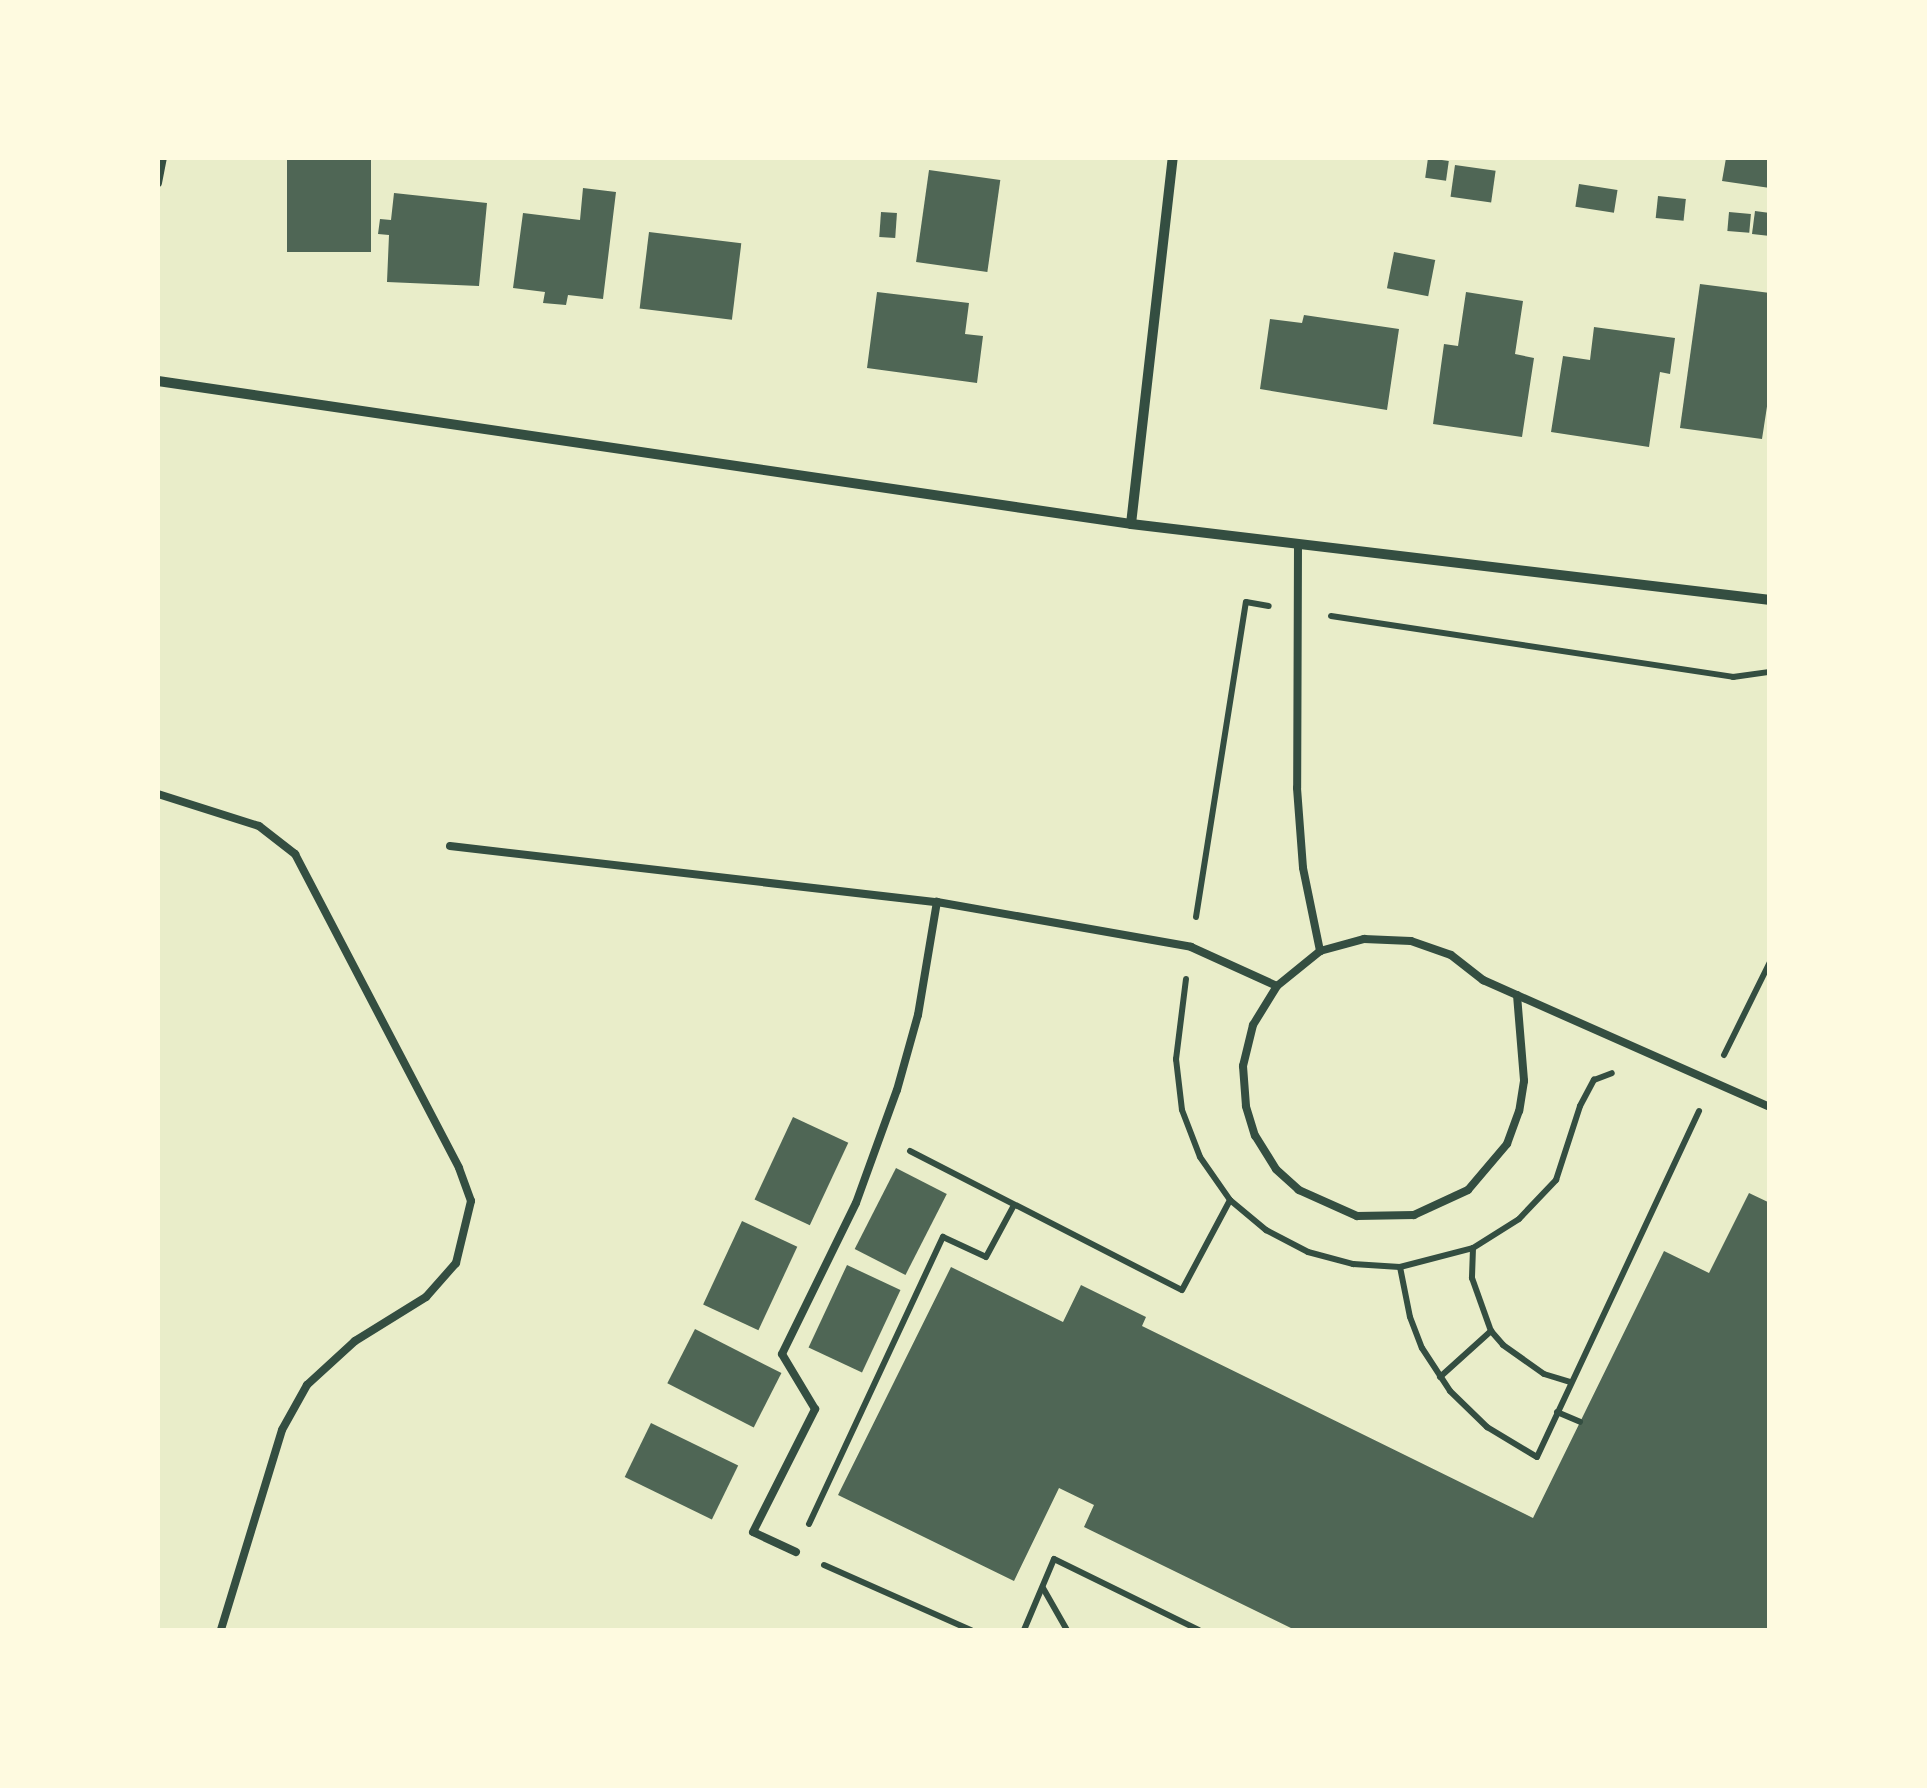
<!DOCTYPE html>
<style>
body{margin:0}
#map{position:relative;width:1927px;height:1788px;overflow:hidden;background:#e9edc9;font-family:Raleway,sans-serif}
div>[style]{position:absolute}
[style*='--x']{left:calc(var(--x)*1px);top:calc(var(--y)*1px);width:calc(var(--w)*1px);rotate:calc(var(--a)*1deg)}
.building>*{inset:0;background:#4f6655;transform-origin:0 0}
.path>*{height:6px;margin:-3px;padding:0 3px;transform-origin:3px;border-radius:3px;background:#344e41}
.service>*{height:8px;margin:-4px;padding:0 4px;transform-origin:4px;border-radius:4px;background:#344e41}
.minor>*{height:10px;margin:-5px;padding:0 5px;transform-origin:5px;border-radius:5px;background:#344e41}
span{translate:-50% -50%;white-space:nowrap;text-align:center;line-height:1.15;-webkit-text-stroke:8px #fefae0;paint-order:stroke}
.frame{position:absolute;inset:0;border:160px solid #fefae0;pointer-events:none}
</style>
<div id="map">
<div class="building">
<i style="left:287px;top:158px;width:84px;height:94px"></i>
<i style="left:1428px;top:158px;width:21px;height:20px;rotate:8deg"></i>
<i style="clip-path:polygon(1726px 158px,1770px 158px,1770px 188px,1722px 181px)"></i>
<i style="left:1455px;top:165px;width:41px;height:32px;rotate:8deg"></i>
<i style="left:929px;top:170px;width:72px;height:93px;rotate:8deg"></i>
<i style="left:1579px;top:184px;width:39px;height:23px;rotate:9deg"></i>
<i style="clip-path:polygon(583px 188px,616px 192px,603px 299px,568px 295px,566px 305px,543px 303px,545px 292px,513px 288px,523px 213px,580px 220px)"></i>
<i style="clip-path:polygon(394px 193px,487px 203px,479px 286px,387px 282px,389px 235px,378px 234px,380px 219px,391px 220px)"></i>
<i style="left:1658px;top:196px;width:28px;height:22px;rotate:6deg"></i>
<i style="clip-path:polygon(1755px 211px,1770px 213px,1770px 236px,1752px 234px)"></i>
<i style="left:881px;top:212px;width:16px;height:25px;rotate:4deg"></i>
<i style="left:1729px;top:212px;width:22px;height:19px;rotate:5deg"></i>
<i style="left:649px;top:232px;width:93px;height:77px;rotate:7deg"></i>
<i style="left:1394px;top:252px;width:42px;height:37px;rotate:11deg"></i>
<i style="clip-path:polygon(1700px 284px,1770px 293px,1770px 387px,1762px 439px,1680px 428px)"></i>
<i style="clip-path:polygon(877px 292px,969px 303px,965px 334px,983px 336px,977px 383px,867px 368px)"></i>
<i style="clip-path:polygon(1466px 292px,1523px 301px,1515px 354px,1534px 358px,1522px 437px,1433px 424px,1444px 344px,1458px 346px)"></i>
<i style="clip-path:polygon(1304px 315px,1399px 329px,1387px 410px,1260px 389px,1270px 319px,1302px 323px)"></i>
<i style="clip-path:polygon(1594px 327px,1675px 338px,1670px 374px,1660px 372px,1649px 447px,1551px 432px,1563px 356px,1590px 360px)"></i>
<i style="left:793px;top:1117px;width:61px;height:91px;rotate:25deg"></i>
<i style="left:896px;top:1168px;width:57px;height:91px;rotate:27deg"></i>
<i style="clip-path:polygon(1749px 1193px,1770px 1203px,1768px 1630px,1295px 1630px,1084px 1527px,1094px 1505px,1059px 1488px,1014px 1581px,838px 1495px,951px 1267px,1063px 1322px,1081px 1285px,1146px 1317px,1142px 1326px,1533px 1518px,1664px 1251px,1709px 1273px)"></i>
<i style="left:742px;top:1221px;width:61px;height:92px;rotate:25deg"></i>
<i style="left:847px;top:1265px;width:59px;height:91px;rotate:25deg"></i>
<i style="left:695px;top:1329px;width:97px;height:61px;rotate:27deg"></i>
<i style="left:651px;top:1423px;width:97px;height:60px;rotate:26deg"></i>
</div>
<div class="path">
<i style="--x:1331;--y:616;--w:407;--a:8.6"></i>
<i style="--x:1733;--y:677;--w:37;--a:-8"></i>
<i style="--x:1196;--y:917;--w:319;--a:-81"></i>
<i style="--x:1246;--y:602;--w:23;--a:10"></i>
<i style="--x:1186;--y:979;--w:81;--a:97.1"></i>
<i style="--x:1176;--y:1059;--w:51;--a:83.3"></i>
<i style="--x:1182;--y:1110;--w:50;--a:69"></i>
<i style="--x:1200;--y:1157;--w:52;--a:55.1"></i>
<i style="--x:1230;--y:1200;--w:47;--a:39.8"></i>
<i style="--x:1266;--y:1230;--w:47;--a:27.6"></i>
<i style="--x:1308;--y:1252;--w:47;--a:14.9"></i>
<i style="--x:1353;--y:1264;--w:47;--a:3.7"></i>
<i style="--x:1400;--y:1267;--w:75;--a:-14.6"></i>
<i style="--x:1473;--y:1248;--w:54;--a:-32.2"></i>
<i style="--x:1519;--y:1219;--w:54;--a:-46.5"></i>
<i style="--x:1556;--y:1180;--w:78;--a:-72"></i>
<i style="--x:1580;--y:1106;--w:30;--a:-62"></i>
<i style="--x:1594;--y:1080;--w:19;--a:-21"></i>
<i style="--x:1724;--y:1055;--w:104;--a:-63.7"></i>
<i style="--x:910;--y:1151;--w:305;--a:27.1"></i>
<i style="--x:1182;--y:1290;--w:102;--a:-61.9"></i>
<i style="--x:1473;--y:1248;--w:30;--a:92"></i>
<i style="--x:1472;--y:1278;--w:56;--a:70.3"></i>
<i style="--x:1491;--y:1331;--w:18;--a:49"></i>
<i style="--x:1503;--y:1345;--w:50;--a:35.3"></i>
<i style="--x:1544;--y:1374;--w:27;--a:17"></i>
<i style="--x:1400;--y:1267;--w:51;--a:78.7"></i>
<i style="--x:1410;--y:1317;--w:33;--a:69"></i>
<i style="--x:1422;--y:1348;--w:51;--a:56.9"></i>
<i style="--x:1450;--y:1391;--w:52;--a:44.2"></i>
<i style="--x:1487;--y:1427;--w:58;--a:31"></i>
<i style="--x:1537;--y:1457;--w:382;--a:-64.9"></i>
<i style="--x:1440;--y:1377;--w:69;--a:-42"></i>
<i style="--x:1557;--y:1412;--w:25;--a:23"></i>
<i style="--x:809;--y:1524;--w:317;--a:-65"></i>
<i style="--x:943;--y:1237;--w:47;--a:24.9"></i>
<i style="--x:986;--y:1257;--w:59;--a:-61.7"></i>
<i style="--x:824;--y:1565;--w:161;--a:23.9"></i>
<i style="--x:1043;--y:1588;--w:48;--a:60.3"></i>
<i style="--x:1024;--y:1630;--w:77;--a:-67.1"></i>
<i style="--x:1054;--y:1559;--w:161;--a:26.1"></i>
</div>
<div class="service">
<i style="--x:158;--y:183;--w:25;--a:-79"></i>
<i style="--x:1298;--y:545;--w:243;--a:90.2"></i>
<i style="--x:1297;--y:788;--w:80;--a:85.7"></i>
<i style="--x:1303;--y:868;--w:85;--a:78.4"></i>
<i style="--x:158;--y:794;--w:106;--a:17.6"></i>
<i style="--x:259;--y:826;--w:46;--a:37.9"></i>
<i style="--x:295;--y:854;--w:354;--a:62.4"></i>
<i style="--x:459;--y:1168;--w:35;--a:70"></i>
<i style="--x:471;--y:1201;--w:64;--a:103.6"></i>
<i style="--x:456;--y:1263;--w:45;--a:131.4"></i>
<i style="--x:426;--y:1297;--w:84;--a:148.2"></i>
<i style="--x:355;--y:1341;--w:65;--a:137.5"></i>
<i style="--x:307;--y:1385;--w:51;--a:119.1"></i>
<i style="--x:282;--y:1430;--w:209;--a:107"></i>
<i style="--x:450;--y:846;--w:490;--a:6.6"></i>
<i style="--x:937;--y:902;--w:258;--a:10"></i>
<i style="--x:1191;--y:947;--w:94;--a:24.4"></i>
<i style="--x:1517;--y:995;--w:86;--a:85.3"></i>
<i style="--x:1524;--y:1081;--w:30;--a:99"></i>
<i style="--x:1519;--y:1111;--w:35;--a:110"></i>
<i style="--x:1507;--y:1144;--w:60;--a:130.3"></i>
<i style="--x:1468;--y:1190;--w:60;--a:155.2"></i>
<i style="--x:1414;--y:1215;--w:57;--a:179"></i>
<i style="--x:1357;--y:1216;--w:64;--a:-155.9"></i>
<i style="--x:1299;--y:1190;--w:31;--a:-138"></i>
<i style="--x:1276;--y:1169;--w:39;--a:-122"></i>
<i style="--x:1255;--y:1136;--w:31;--a:-107"></i>
<i style="--x:1246;--y:1106;--w:40;--a:-94.3"></i>
<i style="--x:1243;--y:1066;--w:42;--a:-76.3"></i>
<i style="--x:1253;--y:1025;--w:46;--a:-58.4"></i>
<i style="--x:1277;--y:986;--w:55;--a:-39.1"></i>
<i style="--x:1320;--y:951;--w:46;--a:-15.3"></i>
<i style="--x:1364;--y:939;--w:47;--a:2.4"></i>
<i style="--x:1411;--y:941;--w:42;--a:19.3"></i>
<i style="--x:1451;--y:955;--w:41;--a:38"></i>
<i style="--x:1483;--y:980;--w:314;--a:23.9"></i>
<i style="--x:796;--y:1552;--w:47;--a:-155.1"></i>
<i style="--x:753;--y:1532;--w:138;--a:-63.2"></i>
<i style="--x:815;--y:1409;--w:64;--a:-121"></i>
<i style="--x:782;--y:1354;--w:168;--a:-63.9"></i>
<i style="--x:856;--y:1203;--w:120;--a:-70.1"></i>
<i style="--x:897;--y:1090;--w:78;--a:-74.4"></i>
<i style="--x:918;--y:1015;--w:115;--a:-80.5"></i>
</div>
<div class="minor">
<i style="--x:158;--y:381;--w:983;--a:8.36"></i>
<i style="--x:1131;--y:524;--w:644;--a:6.78"></i>
<i style="--x:1131;--y:524;--w:368;--a:-83.5"></i>
</div>
<div class="frame"></div>
</div>
